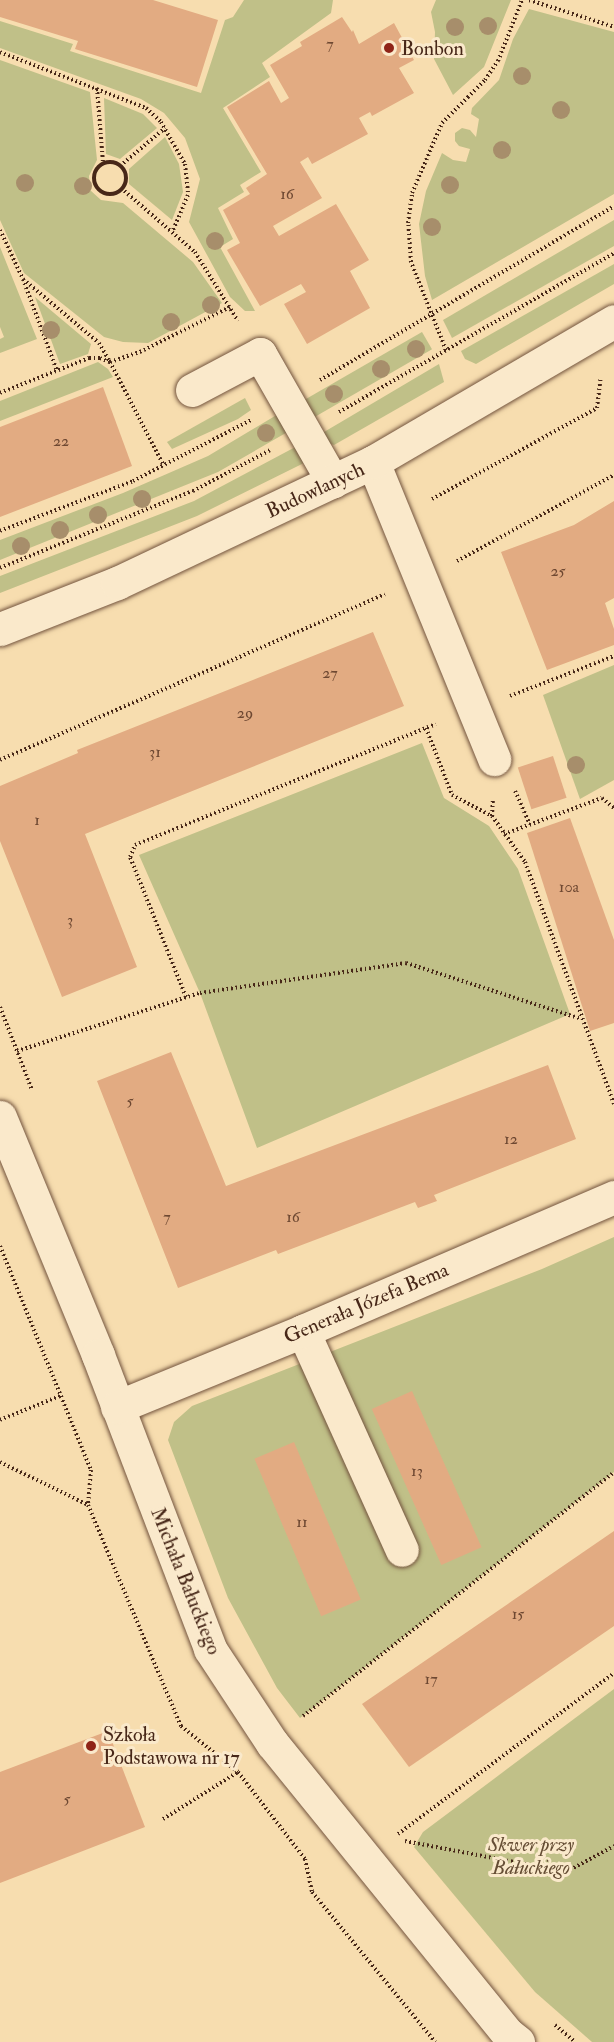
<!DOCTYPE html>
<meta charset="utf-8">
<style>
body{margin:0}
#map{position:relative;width:614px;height:2042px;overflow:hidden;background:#f7ddaf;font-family:"IM FELL Double Pica",serif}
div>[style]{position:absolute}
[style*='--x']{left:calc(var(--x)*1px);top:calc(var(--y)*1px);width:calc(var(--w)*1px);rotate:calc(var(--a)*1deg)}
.green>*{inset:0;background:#c0c088;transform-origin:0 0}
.building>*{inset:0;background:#e2ab82;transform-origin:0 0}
.path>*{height:4px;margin-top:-2px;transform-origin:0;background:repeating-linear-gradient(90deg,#472718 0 1.5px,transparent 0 4.5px)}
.path>.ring{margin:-2px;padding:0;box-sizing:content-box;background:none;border:4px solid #472718;border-radius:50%}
.roads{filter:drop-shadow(0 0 2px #73543e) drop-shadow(0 0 2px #73543e)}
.minor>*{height:33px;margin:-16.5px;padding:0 16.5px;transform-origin:16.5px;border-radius:16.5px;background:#fae9cb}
.trees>*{width:18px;height:18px;margin:-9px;border-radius:50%;background:#a78e6b}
.dots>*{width:16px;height:16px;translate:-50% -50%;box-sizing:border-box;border:3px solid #fae9cb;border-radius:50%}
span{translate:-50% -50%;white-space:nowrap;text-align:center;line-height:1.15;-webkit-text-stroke:6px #fae9cb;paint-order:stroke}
.number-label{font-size:16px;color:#6e4832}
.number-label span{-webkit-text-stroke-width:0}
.poi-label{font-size:20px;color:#472718}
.left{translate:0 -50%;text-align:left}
.street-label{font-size:20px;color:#472718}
.park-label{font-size:20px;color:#654d34;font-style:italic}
</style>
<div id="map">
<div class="green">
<i style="clip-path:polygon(244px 0,333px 0,331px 13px,262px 63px,270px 77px,223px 108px,261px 172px,240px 185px,244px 192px,218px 208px,233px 239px,220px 247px,255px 311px,245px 311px,230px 297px,189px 222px,200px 179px,185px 138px,164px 113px,141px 99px,0 48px,0 21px,73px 44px,70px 51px,201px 93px,225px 20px,233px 17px)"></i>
<i style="clip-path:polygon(436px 0,511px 0,484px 67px,453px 95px,434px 59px,435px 32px,431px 12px)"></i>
<i style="clip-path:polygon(529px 9px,614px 32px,614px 194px,432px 300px,425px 276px,419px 224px,426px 191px,442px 153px,453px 160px,466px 162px,470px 149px,459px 146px,455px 141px,455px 133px,462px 128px,470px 130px,476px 137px,479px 119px,471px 114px,472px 108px,499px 80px,513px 39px)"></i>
<i style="clip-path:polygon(0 60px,90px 92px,97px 160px,89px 176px,90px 190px,101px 200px,123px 203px,193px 262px,222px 303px,148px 343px,123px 342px,104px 337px,24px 273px,0 220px)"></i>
<i style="clip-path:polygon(104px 98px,143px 114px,157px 128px,120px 159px,106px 154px)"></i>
<i style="clip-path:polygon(165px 137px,179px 164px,183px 192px,172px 220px,129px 184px,129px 169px)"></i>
<i style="clip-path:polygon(614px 220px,614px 246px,452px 338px,443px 320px)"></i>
<i style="clip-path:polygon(0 247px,37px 339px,0 353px,0 339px,4px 337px,0 327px)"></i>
<i style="clip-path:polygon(614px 264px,614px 284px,476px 364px,465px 359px,461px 351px)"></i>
<i style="clip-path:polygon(35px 297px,91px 344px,88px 354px,60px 364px)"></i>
<i style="left:422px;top:332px;width:20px;height:140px;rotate:60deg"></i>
<i style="clip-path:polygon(98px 362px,108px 369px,113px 377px,0 421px,0 401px)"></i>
<i style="clip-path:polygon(439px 364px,444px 382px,334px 445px,325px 442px,319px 435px)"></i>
<i style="clip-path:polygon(245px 398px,251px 410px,238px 419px,172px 449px,167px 442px)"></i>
<i style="clip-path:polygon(280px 413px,291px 430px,218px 472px,0 560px,0 540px,123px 493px,208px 456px)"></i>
<i style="clip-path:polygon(301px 444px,304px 463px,197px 516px,0 593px,0 576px,194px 501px)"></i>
<i style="clip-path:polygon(614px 665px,614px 780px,580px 799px,543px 695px)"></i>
<i style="clip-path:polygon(422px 743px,444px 798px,489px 826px,518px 869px,570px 1014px,257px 1148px,200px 993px,139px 855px)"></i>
<i style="clip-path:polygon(614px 1237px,614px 1472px,300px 1718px,277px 1688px,228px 1598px,168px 1440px,174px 1422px,192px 1406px,542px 1269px)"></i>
<i style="clip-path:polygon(614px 1689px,614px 2042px,592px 2042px,535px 1992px,414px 1847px,423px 1832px)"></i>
</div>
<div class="building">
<i style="clip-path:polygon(0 0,153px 0,218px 20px,197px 87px,75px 49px,78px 41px,0 17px)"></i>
<i style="clip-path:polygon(342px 17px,352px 32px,353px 30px,359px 44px,394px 23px,414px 60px,399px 68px,414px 93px,372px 116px,370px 112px,359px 118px,368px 134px,312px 164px,308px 157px,300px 162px,322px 198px,273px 226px,279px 236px,336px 204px,369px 260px,350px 271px,370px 308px,307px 344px,284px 304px,306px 292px,301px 284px,260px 306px,227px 250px,240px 243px,223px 210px,250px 194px,246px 188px,267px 174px,227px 107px,269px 81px,281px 103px,289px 98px,270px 65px,302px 46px,300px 42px)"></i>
<i style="clip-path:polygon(103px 387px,132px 466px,0 517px,0 427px)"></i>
<i style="clip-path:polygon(614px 501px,614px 598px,605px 603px,614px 629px,614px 645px,547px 670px,501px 552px,574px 525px)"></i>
<i style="clip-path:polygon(373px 632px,404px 706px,85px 834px,137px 967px,62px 997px,0 841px,0 786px,78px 753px,77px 750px)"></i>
<i style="left:553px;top:756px;width:44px;height:37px;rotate:72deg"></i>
<i style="clip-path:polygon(570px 818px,614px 940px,614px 1023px,590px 1031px,527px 833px)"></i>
<i style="clip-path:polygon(171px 1052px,226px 1186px,548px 1065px,576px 1139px,434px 1195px,437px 1201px,418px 1208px,415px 1202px,278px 1254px,276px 1250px,178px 1288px,97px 1081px)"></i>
<i style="left:412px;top:1391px;width:171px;height:44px;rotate:66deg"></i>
<i style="left:294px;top:1442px;width:171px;height:43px;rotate:67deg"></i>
<i style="clip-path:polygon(614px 1531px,614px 1626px,409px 1767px,362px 1704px)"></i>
<i style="clip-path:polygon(108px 1731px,145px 1827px,0 1883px,0 1772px)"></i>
</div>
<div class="path">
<i style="--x:529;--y:0;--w:89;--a:17.6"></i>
<i style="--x:0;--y:52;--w:156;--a:21"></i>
<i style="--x:146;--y:108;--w:21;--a:43"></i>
<i style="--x:161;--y:122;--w:48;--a:60.3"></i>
<i style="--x:185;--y:164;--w:31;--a:84"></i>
<i style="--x:188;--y:195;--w:38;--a:113"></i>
<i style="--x:97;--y:88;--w:75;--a:85.4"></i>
<i class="ring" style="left:94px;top:162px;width:28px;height:28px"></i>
<i style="--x:120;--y:166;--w:59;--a:-40.2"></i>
<i style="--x:121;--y:188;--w:98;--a:40.9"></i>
<i style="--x:195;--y:252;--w:81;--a:58.1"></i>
<i style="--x:0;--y:230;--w:54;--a:64.9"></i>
<i style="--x:23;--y:279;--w:98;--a:69.7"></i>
<i style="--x:23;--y:279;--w:99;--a:40.1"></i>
<i style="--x:99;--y:343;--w:22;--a:60"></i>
<i style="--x:110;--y:362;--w:36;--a:-19"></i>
<i style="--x:144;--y:350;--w:96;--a:-26.6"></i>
<i style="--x:446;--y:350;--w:95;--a:-111.7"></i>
<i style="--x:411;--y:262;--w:39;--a:-94"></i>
<i style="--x:408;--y:223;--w:30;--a:-82"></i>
<i style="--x:412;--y:193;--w:76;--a:-66.8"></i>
<i style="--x:442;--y:123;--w:61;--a:-45"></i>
<i style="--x:485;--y:80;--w:23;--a:-56"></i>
<i style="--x:498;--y:61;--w:66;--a:-68.5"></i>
<i style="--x:320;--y:380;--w:342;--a:-30.6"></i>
<i style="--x:0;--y:393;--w:96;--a:-21.5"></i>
<i style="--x:89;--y:358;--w:11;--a:0"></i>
<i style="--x:100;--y:358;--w:11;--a:22"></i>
<i style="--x:110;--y:362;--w:117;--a:62.6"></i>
<i style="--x:339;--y:412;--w:318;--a:-30"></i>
<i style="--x:432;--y:499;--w:188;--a:-28.9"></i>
<i style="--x:597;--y:408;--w:31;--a:-83"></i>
<i style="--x:0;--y:531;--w:142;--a:-20.6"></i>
<i style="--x:133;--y:481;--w:133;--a:-27.3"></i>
<i style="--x:457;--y:561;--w:179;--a:-28.7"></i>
<i style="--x:0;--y:568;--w:208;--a:-21.8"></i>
<i style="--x:193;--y:491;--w:87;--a:-28"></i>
<i style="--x:510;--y:696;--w:111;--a:-21"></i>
<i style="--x:426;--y:728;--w:72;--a:68.8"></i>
<i style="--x:452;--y:795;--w:45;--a:27.7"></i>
<i style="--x:492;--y:816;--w:57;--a:54.3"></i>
<i style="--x:525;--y:862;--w:258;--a:69.8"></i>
<i style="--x:0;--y:760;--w:419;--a:-23.3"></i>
<i style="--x:515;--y:791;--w:36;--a:66"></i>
<i style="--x:492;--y:816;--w:17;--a:-87"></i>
<i style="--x:504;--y:834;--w:104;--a:-20.2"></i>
<i style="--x:602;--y:798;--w:16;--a:40"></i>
<i style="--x:186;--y:997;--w:151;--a:-111.8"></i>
<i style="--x:130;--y:857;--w:13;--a:-67"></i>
<i style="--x:135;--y:845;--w:324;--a:-21.9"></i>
<i style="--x:0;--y:1007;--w:89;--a:68.9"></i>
<i style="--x:17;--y:1051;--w:192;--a:-17.6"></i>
<i style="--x:200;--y:993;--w:208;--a:-8.3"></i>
<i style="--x:406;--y:963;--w:184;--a:17.7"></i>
<i style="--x:0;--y:1246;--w:242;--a:67.9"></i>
<i style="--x:91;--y:1470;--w:35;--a:95"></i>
<i style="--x:88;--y:1505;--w:240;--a:67.2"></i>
<i style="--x:181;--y:1726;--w:73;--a:38.9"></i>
<i style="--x:238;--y:1772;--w:110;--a:52.4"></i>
<i style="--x:305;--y:1859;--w:34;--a:78"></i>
<i style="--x:312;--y:1892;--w:194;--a:50.6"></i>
<i style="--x:0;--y:1420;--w:65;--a:-21.8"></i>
<i style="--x:0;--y:1462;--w:98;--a:26"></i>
<i style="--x:303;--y:1716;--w:395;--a:-38.1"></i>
<i style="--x:163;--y:1819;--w:89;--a:-32.1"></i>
<i style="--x:398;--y:1834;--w:269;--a:-36.7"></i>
<i style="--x:405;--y:1841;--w:164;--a:10.9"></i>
<i style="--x:566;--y:1872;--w:55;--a:-28.4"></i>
<i style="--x:555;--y:2025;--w:26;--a:40"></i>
</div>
<div class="roads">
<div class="minor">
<i style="--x:192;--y:390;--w:77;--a:-27.9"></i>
<i style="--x:260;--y:354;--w:147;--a:60.3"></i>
<i style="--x:373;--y:462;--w:321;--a:67.8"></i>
<i style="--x:0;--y:629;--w:126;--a:-21.5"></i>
<i style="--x:117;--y:583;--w:283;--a:-25.3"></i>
<i style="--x:373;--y:462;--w:279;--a:-30.3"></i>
<i style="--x:0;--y:1117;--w:257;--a:67.6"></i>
<i style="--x:98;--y:1355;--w:315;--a:69.1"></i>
<i style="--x:210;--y:1649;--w:113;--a:56.6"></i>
<i style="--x:272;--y:1743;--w:375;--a:51"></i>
<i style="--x:508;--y:2034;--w:13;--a:39"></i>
<i style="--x:303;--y:1331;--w:240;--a:65.7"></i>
<i style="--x:117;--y:1407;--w:201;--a:-22.2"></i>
<i style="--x:303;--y:1331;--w:339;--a:-23.3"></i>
</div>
</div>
<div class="trees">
<i style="left:488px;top:26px"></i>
<i style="left:455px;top:27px"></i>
<i style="left:522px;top:76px"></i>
<i style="left:561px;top:110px"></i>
<i style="left:502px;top:150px"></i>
<i style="left:25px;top:183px"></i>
<i style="left:450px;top:185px"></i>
<i style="left:83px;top:186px"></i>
<i style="left:432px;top:227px"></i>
<i style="left:215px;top:241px"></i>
<i style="left:211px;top:305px"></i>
<i style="left:171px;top:322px"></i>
<i style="left:51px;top:330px"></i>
<i style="left:416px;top:349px"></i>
<i style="left:381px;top:369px"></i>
<i style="left:334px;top:394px"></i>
<i style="left:266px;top:433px"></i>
<i style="left:142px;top:499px"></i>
<i style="left:98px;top:515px"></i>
<i style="left:60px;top:530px"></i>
<i style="left:21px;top:546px"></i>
<i style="left:576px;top:765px"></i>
</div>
<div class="dots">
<i style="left:389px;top:48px;background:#8f2418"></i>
<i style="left:91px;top:1746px;background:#8f2418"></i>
</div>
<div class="number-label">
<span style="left:330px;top:44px">7</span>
<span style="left:287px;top:194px">16</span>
<span style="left:61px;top:441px">22</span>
<span style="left:558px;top:571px">25</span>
<span style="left:330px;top:673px">27</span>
<span style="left:245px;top:713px">29</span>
<span style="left:155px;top:752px">31</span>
<span style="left:37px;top:820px">1</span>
<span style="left:569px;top:887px">10a</span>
<span style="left:70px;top:920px">3</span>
<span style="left:130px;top:1101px">5</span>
<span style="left:511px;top:1139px">12</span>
<span style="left:167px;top:1217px">7</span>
<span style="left:293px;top:1217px">16</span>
<span style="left:417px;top:1471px">13</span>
<span style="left:302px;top:1522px">11</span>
<span style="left:518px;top:1614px">15</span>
<span style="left:431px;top:1679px">17</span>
<span style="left:67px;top:1799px">5</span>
</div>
<div class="poi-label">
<span class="left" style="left:401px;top:48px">Bonbon</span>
<span class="left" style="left:103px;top:1746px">Szkoła<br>Podstawowa nr 17</span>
</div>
<div class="street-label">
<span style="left:315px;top:490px;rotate:-25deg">Budowlanych</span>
<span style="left:366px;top:1303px;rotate:-23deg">Generała Józefa Bema</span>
<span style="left:186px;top:1581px;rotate:68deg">Michała Bałuckiego</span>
</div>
<div class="park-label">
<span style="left:531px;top:1856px">Skwer przy<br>Bałuckiego</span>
</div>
</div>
